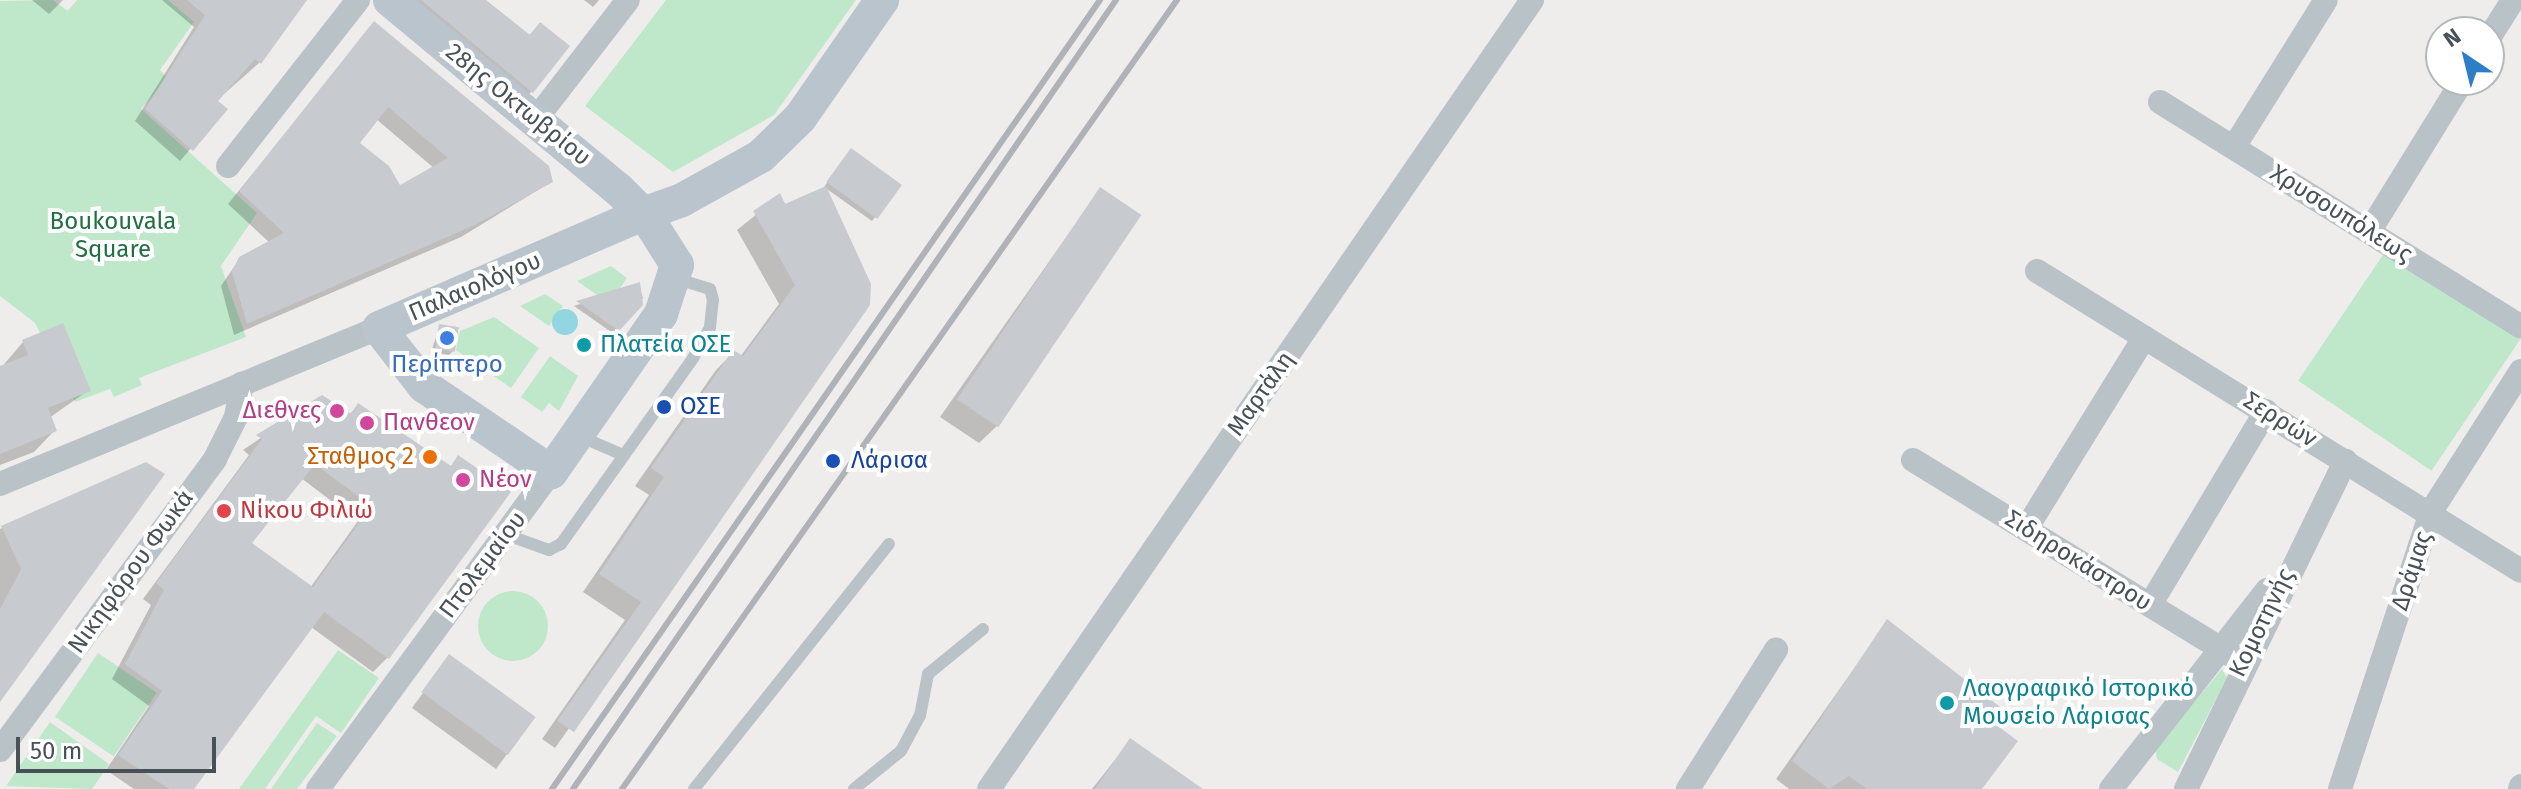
<!DOCTYPE html>
<meta charset="utf-8">
<style>
body{margin:0}
#map{position:relative;width:2521px;height:789px;overflow:hidden;background:#efecec;font-family:"Fira Sans",sans-serif}
div>[style]{position:absolute}
[style*='--x']{left:calc(var(--x)*1px);top:calc(var(--y)*1px);width:calc(var(--w)*1px);rotate:calc(var(--a)*1deg)}
.green>*{inset:0;background:#bfe8cb;transform-origin:0 0}
.round{border-radius:50%}
.water>*{inset:0;background:#91d6e0}
.shadow>*{inset:0;background:#0003;transform-origin:0 0}
.building>*{inset:0;background:#c7cace;transform-origin:0 0}
.lane>*{height:12px;margin:-6px;padding:0 6px;transform-origin:6px;border-radius:6px;background:#b9c2c7}
.street>*{height:24px;margin:-12px;padding:0 12px;transform-origin:12px;border-radius:12px;background:#b9c2c7}
.secondary>*{height:34px;margin:-17px;padding:0 17px;transform-origin:17px;border-radius:17px;background:#bac4cc}
.rail>*{height:6px;margin:-3px;padding:0 3px;transform-origin:3px;border-radius:3px;background:#afb2b6}
.dots>*{width:22px;height:22px;translate:-50% -50%;box-sizing:border-box;border:4px solid #fff;border-radius:50%}
span{translate:-50% -50%;white-space:nowrap;text-align:center;line-height:1.15;-webkit-text-stroke:8px #fff;paint-order:stroke}
.street-label{font-size:24px;color:#475157}
.park-label{font-size:24px;color:#216f42}
.culture-label{font-size:24px;color:#0d838f}
.left{translate:0 -50%;text-align:left}
.shop-label{font-size:24px;color:#366cbe}
.transit-label{font-size:24px;color:#164399}
.hotel-label{font-size:24px;color:#b23c85}
.right{translate:-100% -50%;text-align:right}
.food-label{font-size:24px;color:#c56008}
.health-label{font-size:24px;color:#be3a42}
.north{position:absolute;left:2425px;top:16px;width:80px;height:80px;box-sizing:border-box;background:#fff;border:2px solid #b5b9bc;border-radius:50%;rotate:325deg;font-size:22px;font-weight:700;line-height:32px;text-align:center;color:#475157}
.north::after{content:'';display:block;margin:auto;width:28px;height:36px;background:#2e7dc7;clip-path:polygon(50% 0,100% 100%,50% 72%,0 100%)}
.scale{position:absolute;left:16px;top:737px;width:200px;height:36px;box-sizing:border-box;border:4px solid #475157;border-top:0;padding-left:10px;font-size:24px;line-height:28px;white-space:nowrap;color:#475157;-webkit-text-stroke:6px #fff;paint-order:stroke}
</style>
<div id="map">
<div class="green">
<i style="clip-path:polygon(53px 0,68px 11px,77px 0,168px 0,194px 22px,160px 70px,168px 79px,141px 109px,257px 213px,221px 266px,246px 337px,139px 378px,142px 385px,114px 397px,110px 389px,75px 402px,35px 323px,0 296px,0 1px)"></i>
<i style="clip-path:polygon(666px 0,856px 0,774px 115px,673px 172px,585px 106px)"></i>
<i style="left:2387px;top:249px;width:161px;height:159px;rotate:34deg"></i>
<i style="clip-path:polygon(611px 266px,627px 278px,612px 300px,626px 315px,577px 281px)"></i>
<i style="clip-path:polygon(545px 294px,563px 306px,549px 326px,520px 306px)"></i>
<i style="clip-path:polygon(494px 317px,539px 348px,511px 388px,456px 350px,460px 331px)"></i>
<i style="clip-path:polygon(550px 356px,578px 376px,559px 411px,549px 403px,542px 412px,521px 397px)"></i>
<i class="round" style="left:478px;top:591px;width:70px;height:70px"></i>
<i style="clip-path:polygon(338px 650px,379px 678px,341px 733px,316px 716px,265px 789px,239px 789px)"></i>
<i style="left:98px;top:653px;width:71px;height:77px;rotate:34deg"></i>
<i style="clip-path:polygon(2222px 669px,2227px 678px,2178px 772px,2157px 759px,2155px 749px)"></i>
<i style="clip-path:polygon(50px 722px,109px 764px,92px 789px,6px 786px)"></i>
<i style="clip-path:polygon(317px 723px,337px 736px,297px 789px,271px 789px)"></i>
</div>
<div class="water">
<i class="round" style="left:552px;top:309px;width:26px;height:26px"></i>
</div>
<div class="shadow">
<i style="clip-path:polygon(32px 0,63px 0,49px 14px)"></i>
<i style="clip-path:polygon(162px 0,306px 0,259px 63px,216px 101px,225px 109px,180px 161px,135px 121px,194px 27px)"></i>
<i style="clip-path:polygon(388px 0,482px 0,528px 36px,540px 25px,532px 91px,518px 105px)"></i>
<i style="clip-path:polygon(584px 0,599px 0,593px 7px)"></i>
<i style="clip-path:polygon(evenodd,374px 24px,551px 182px,461px 237px,234px 335px,221px 286px,240px 258px,270px 243px,228px 204px,374px 24px,376px 119px,434px 168px,399px 188px,357px 143px,376px 119px)"></i>
<i style="clip-path:polygon(847px 155px,899px 185px,872px 221px,824px 187px)"></i>
<i style="clip-path:polygon(1100px 189px,997px 426px,979px 443px,940px 417px)"></i>
<i style="clip-path:polygon(779px 196px,869px 305px,555px 748px,542px 739px,625px 620px,583px 592px,649px 495px,635px 486px,716px 370px,733px 353px,740px 357px,779px 304px,737px 230px)"></i>
<i style="clip-path:polygon(638px 284px,643px 298px,614px 334px,574px 306px)"></i>
<i style="clip-path:polygon(440px 326px,453px 351px,449px 355px,431px 352px)"></i>
<i style="clip-path:polygon(23px 342px,89px 390px,49px 418px,54px 431px,34px 452px,0 465px,0 369px)"></i>
<i style="clip-path:polygon(evenodd,321px 397px,349px 415px,358px 405px,450px 467px,459px 458px,387px 658px,373px 672px,311px 627px,192px 789px,134px 789px,106px 770px,149px 706px,112px 679px,151px 605px,143px 599px,249px 455px,243px 450px,321px 397px,301px 478px,358px 521px,310px 588px,249px 544px,301px 478px)"></i>
<i style="clip-path:polygon(146px 465px,0 701px,0 529px)"></i>
<i style="clip-path:polygon(1887px 622px,1992px 724px,1980px 789px,1789px 789px,1776px 779px)"></i>
<i style="left:449px;top:657px;width:104px;height:63px;rotate:36deg"></i>
<i style="clip-path:polygon(1130px 741px,1199px 789px,1092px 789px)"></i>
</div>
<div class="building">
<i style="clip-path:polygon(187px 0,307px 0,261px 64px,255px 59px,218px 101px,228px 109px,193px 151px,145px 109px,205px 15px)"></i>
<i style="clip-path:polygon(421px 0,486px 0,530px 35px,540px 22px,570px 46px,533px 93px)"></i>
<i style="clip-path:polygon(evenodd,374px 21px,549px 166px,553px 182px,475px 225px,247px 324px,232px 272px,239px 257px,284px 233px,239px 191px,374px 21px,388px 107px,448px 158px,400px 185px,389px 166px,360px 143px,388px 107px)"></i>
<i style="left:851px;top:148px;width:63px;height:42px;rotate:36deg"></i>
<i style="clip-path:polygon(826px 186px,871px 284px,870px 305px,574px 732px,557px 721px,641px 602px,599px 574px,664px 477px,651px 468px,733px 350px,743px 356px,795px 285px,753px 211px,780px 193px,785px 204px)"></i>
<i style="left:1100px;top:187px;width:50px;height:256px;rotate:34deg"></i>
<i style="clip-path:polygon(640px 282px,643px 305px,619px 331px,576px 301px)"></i>
<i style="clip-path:polygon(63px 323px,91px 391px,48px 408px,57px 431px,0 454px,0 366px,28px 355px,22px 340px)"></i>
<i style="left:439px;top:324px;width:20px;height:25px;rotate:9deg"></i>
<i style="clip-path:polygon(evenodd,322px 395px,351px 414px,358px 403px,451px 466px,458px 455px,511px 492px,389px 659px,324px 612px,194px 789px,169px 789px,118px 755px,162px 691px,125px 664px,164px 590px,156px 583px,262px 439px,256px 435px,322px 395px,315px 464px,371px 506px,313px 587px,252px 543px,315px 464px)"></i>
<i style="clip-path:polygon(146px 462px,165px 474px,0 702px,0 609px,21px 569px,1px 526px)"></i>
<i style="clip-path:polygon(1887px 619px,2004px 710px,1995px 724px,2018px 741px,1982px 789px,1867px 789px,1849px 776px,1829px 789px,1792px 761px)"></i>
<i style="left:449px;top:654px;width:107px;height:47px;rotate:36deg"></i>
<i style="clip-path:polygon(1130px 738px,1203px 789px,1095px 789px)"></i>
</div>
<div class="lane">
<i style="--x:579;--y:436;--w:48;--a:23.4"></i>
<i style="--x:507;--y:535;--w:45;--a:19.7"></i>
<i style="--x:549;--y:550;--w:13;--a:-27"></i>
<i style="--x:561;--y:544;--w:228;--a:-54.6"></i>
<i style="--x:693;--y:358;--w:35;--a:-61"></i>
<i style="--x:710;--y:327;--w:27;--a:-84"></i>
<i style="--x:713;--y:300;--w:11;--a:-105"></i>
<i style="--x:710;--y:289;--w:34;--a:-163"></i>
<i style="--x:694;--y:789;--w:313;--a:-51.5"></i>
<i style="--x:854;--y:789;--w:60;--a:-39"></i>
<i style="--x:901;--y:751;--w:40;--a:-62"></i>
<i style="--x:920;--y:716;--w:43;--a:-79.2"></i>
<i style="--x:928;--y:674;--w:71;--a:-39.3"></i>
</div>
<div class="street">
<i style="--x:2489;--y:38;--w:45;--a:-57.7"></i>
<i style="--x:2160;--y:102;--w:425;--a:31.9"></i>
<i style="--x:536;--y:119;--w:150;--a:-52.3"></i>
<i style="--x:2234;--y:147;--w:173;--a:-58"></i>
<i style="--x:228;--y:166;--w:211;--a:-51.9"></i>
<i style="--x:2369;--y:232;--w:179;--a:-58.3"></i>
<i style="--x:2037;--y:271;--w:569;--a:31.79"></i>
<i style="--x:1913;--y:460;--w:387;--a:31.5"></i>
<i style="--x:0;--y:484;--w:410;--a:-22.4"></i>
<i style="--x:2026;--y:529;--w:225;--a:-58.3"></i>
<i style="--x:2150;--y:605;--w:226;--a:-59.1"></i>
<i style="--x:0;--y:750;--w:362;--a:-53.5"></i>
<i style="--x:215;--y:459;--w:47;--a:-63.4"></i>
<i style="--x:236;--y:417;--w:34;--a:-80"></i>
<i style="--x:318;--y:789;--w:393;--a:-53.7"></i>
<i style="--x:989;--y:789;--w:958;--a:-55.46"></i>
<i style="--x:1688;--y:789;--w:165;--a:-57.7"></i>
<i style="--x:2111;--y:789;--w:253;--a:-51.9"></i>
<i style="--x:2186;--y:789;--w:365;--a:-64.1"></i>
<i style="--x:2340;--y:789;--w:294;--a:-71.8"></i>
<i style="--x:2432;--y:510;--w:165;--a:-57.4"></i>
<i style="--x:2520;--y:789;--w:3;--a:-72"></i>
</div>
<div class="secondary">
<i style="--x:390;--y:0;--w:296;--a:39.7"></i>
<i style="--x:618;--y:189;--w:35;--a:45"></i>
<i style="--x:643;--y:214;--w:16;--a:52"></i>
<i style="--x:653;--y:227;--w:45;--a:57.7"></i>
<i style="--x:677;--y:265;--w:52;--a:108.1"></i>
<i style="--x:661;--y:314;--w:193;--a:124.8"></i>
<i style="--x:551;--y:472;--w:153;--a:-145.9"></i>
<i style="--x:424;--y:386;--w:73;--a:-127.8"></i>
<i style="--x:379;--y:328;--w:288;--a:-23.4"></i>
<i style="--x:643;--y:214;--w:41;--a:-19.7"></i>
<i style="--x:682;--y:200;--w:90;--a:-29.1"></i>
<i style="--x:761;--y:156;--w:54;--a:-44.3"></i>
<i style="--x:800;--y:118;--w:144;--a:-55.2"></i>
</div>
<div class="rail">
<i style="--x:552;--y:789;--w:961;--a:-55.22"></i>
<i style="--x:573;--y:789;--w:958;--a:-55.46"></i>
<i style="--x:622;--y:789;--w:965;--a:-54.88"></i>
</div>
<div class="dots">
<i style="left:447px;top:338px;background:#3f7fe0"></i>
<i style="left:584px;top:345px;background:#0f9aa8"></i>
<i style="left:664px;top:407px;background:#1a4fb4"></i>
<i style="left:337px;top:411px;background:#d1479c"></i>
<i style="left:367px;top:423px;background:#d1479c"></i>
<i style="left:430px;top:457px;background:#e8710a"></i>
<i style="left:833px;top:461px;background:#1a4fb4"></i>
<i style="left:463px;top:480px;background:#d1479c"></i>
<i style="left:224px;top:511px;background:#e0444e"></i>
<i style="left:1947px;top:703px;background:#0f9aa8"></i>
</div>
<div class="street-label">
<span style="left:518px;top:105px;rotate:39deg">28ης Οκτωβρίου</span>
<span style="left:2341px;top:214px;rotate:32deg">Χρυσουπόλεως</span>
<span style="left:475px;top:287px;rotate:-23deg">Παλαιολόγου</span>
<span style="left:1261px;top:394px;rotate:-55deg">Μαρτάλη</span>
<span style="left:2280px;top:420px;rotate:32deg">Σερρών</span>
<span style="left:2078px;top:561px;rotate:32deg">Σιδηροκάστρου</span>
<span style="left:483px;top:565px;rotate:-53deg">Πτολεμαίου</span>
<span style="left:2412px;top:571px;rotate:-72deg">Δράμας</span>
<span style="left:131px;top:572px;rotate:-54deg">Νικηφόρου Φωκά</span>
<span style="left:2262px;top:623px;rotate:-64deg">Κομοτηνής</span>
</div>
<div class="park-label">
<span style="left:113px;top:236px">Boukouvala<br>Square</span>
</div>
<div class="culture-label">
<span class="left" style="left:600px;top:345px">Πλατεία ΟΣΕ</span>
<span class="left" style="left:1963px;top:703px">Λαογραφικό Ιστορικό<br>Μουσείο Λάρισας</span>
</div>
<div class="shop-label">
<span style="left:447px;top:365px">Περίπτερο</span>
</div>
<div class="transit-label">
<span class="left" style="left:680px;top:407px">ΟΣΕ</span>
<span class="left" style="left:851px;top:461px">Λάρισα</span>
</div>
<div class="hotel-label">
<span class="right" style="left:321px;top:411px">Διεθνες</span>
<span class="left" style="left:383px;top:423px">Πανθεον</span>
<span class="left" style="left:479px;top:480px">Νέον</span>
</div>
<div class="food-label">
<span class="right" style="left:414px;top:457px">Σταθμος 2</span>
</div>
<div class="health-label">
<span class="left" style="left:240px;top:511px">Νίκου Φιλιώ</span>
</div>
<div class="north">N</div>
<div class="scale">50 m</div>
</div>
